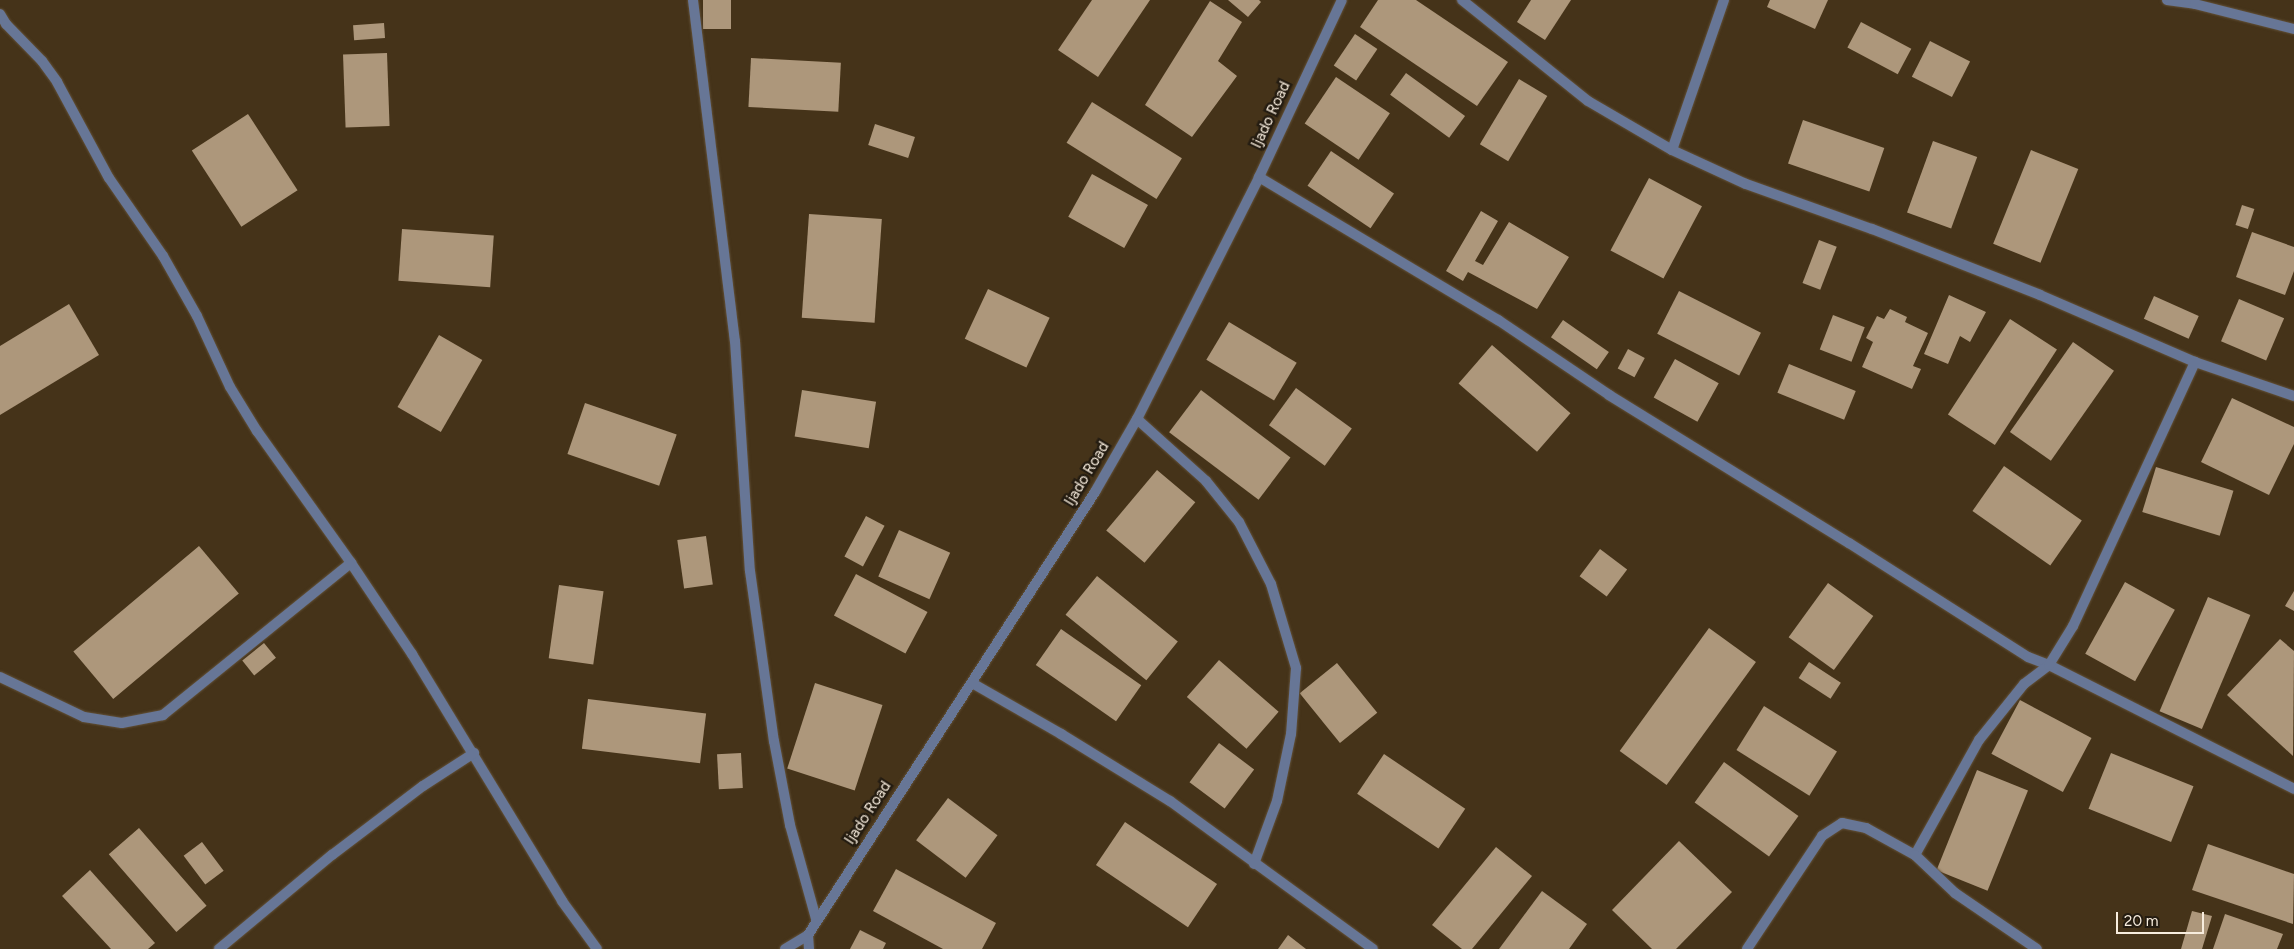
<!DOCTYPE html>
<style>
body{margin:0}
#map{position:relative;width:2294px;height:949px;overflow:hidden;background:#453319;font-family:Figtree,sans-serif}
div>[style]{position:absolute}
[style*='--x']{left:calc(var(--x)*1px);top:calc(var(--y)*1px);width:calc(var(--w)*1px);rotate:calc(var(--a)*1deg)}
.building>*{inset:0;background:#ad977b;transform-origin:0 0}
.roads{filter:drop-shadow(0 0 1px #625139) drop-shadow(0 0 1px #625139)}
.minor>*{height:10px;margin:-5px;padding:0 5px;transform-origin:5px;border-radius:5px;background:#677696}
.tertiary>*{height:10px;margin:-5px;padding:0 5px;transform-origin:5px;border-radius:5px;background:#677696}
span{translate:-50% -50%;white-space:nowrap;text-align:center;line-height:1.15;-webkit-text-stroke:5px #241c11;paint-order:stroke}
.street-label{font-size:15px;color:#f8edde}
.scale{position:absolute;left:2116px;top:912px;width:88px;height:22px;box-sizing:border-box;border:2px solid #f8edde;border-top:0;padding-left:6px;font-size:15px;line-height:18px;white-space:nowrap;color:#f8edde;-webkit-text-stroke:4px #241c11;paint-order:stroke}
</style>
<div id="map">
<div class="building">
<i style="left:703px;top:0;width:28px;height:29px"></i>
<i style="clip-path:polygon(1092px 0,1150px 0,1098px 77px,1058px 50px)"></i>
<i style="clip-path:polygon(1228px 0,1259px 0,1261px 2px,1248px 17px)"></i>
<i style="clip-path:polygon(1378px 0,1416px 0,1508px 62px,1477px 106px,1360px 27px)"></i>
<i style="clip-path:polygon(1531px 0,1571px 0,1545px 40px,1517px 22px)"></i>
<i style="clip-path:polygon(1770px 0,1828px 0,1815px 29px,1767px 7px)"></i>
<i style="clip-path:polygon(1210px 1px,1242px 22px,1218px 61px,1237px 76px,1192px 137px,1145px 105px)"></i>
<i style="left:1861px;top:22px;width:57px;height:29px;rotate:28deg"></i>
<i style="left:384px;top:23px;width:15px;height:31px;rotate:86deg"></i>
<i style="left:1355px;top:34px;width:27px;height:38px;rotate:34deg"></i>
<i style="left:1930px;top:41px;width:45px;height:40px;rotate:27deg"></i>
<i style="left:387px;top:53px;width:73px;height:44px;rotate:88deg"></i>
<i style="left:751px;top:58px;width:90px;height:49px;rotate:3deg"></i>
<i style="left:1406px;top:73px;width:73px;height:27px;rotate:36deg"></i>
<i style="left:1336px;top:77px;width:65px;height:56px;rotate:34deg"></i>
<i style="left:1519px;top:79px;width:33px;height:76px;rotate:31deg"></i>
<i style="left:1092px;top:102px;width:106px;height:48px;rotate:32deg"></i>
<i style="left:248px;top:114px;width:91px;height:67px;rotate:57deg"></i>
<i style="left:1803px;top:120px;width:86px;height:46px;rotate:19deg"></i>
<i style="left:875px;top:124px;width:42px;height:22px;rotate:18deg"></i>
<i style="left:1933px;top:141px;width:47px;height:76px;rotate:20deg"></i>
<i style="left:2031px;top:150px;width:51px;height:101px;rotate:22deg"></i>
<i style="left:1331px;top:151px;width:76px;height:42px;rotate:34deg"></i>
<i style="left:1092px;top:174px;width:64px;height:49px;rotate:29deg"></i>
<i style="left:1649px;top:178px;width:60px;height:82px;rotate:28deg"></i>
<i style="left:2242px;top:205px;width:13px;height:21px;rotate:18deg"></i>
<i style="clip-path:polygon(1481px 211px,1498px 221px,1475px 261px,1483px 265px,1509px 222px,1569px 257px,1537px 309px,1468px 272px,1463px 281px,1446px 271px)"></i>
<i style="left:809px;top:214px;width:73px;height:104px;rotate:4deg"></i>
<i style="left:402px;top:229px;width:92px;height:52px;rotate:4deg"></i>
<i style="clip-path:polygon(2252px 232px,2294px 247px,2294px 271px,2285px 295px,2236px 277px)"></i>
<i style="left:1819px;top:240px;width:19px;height:46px;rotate:21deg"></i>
<i style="left:988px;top:289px;width:68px;height:55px;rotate:25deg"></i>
<i style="left:1679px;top:291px;width:92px;height:48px;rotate:27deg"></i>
<i style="clip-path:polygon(1949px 295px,1986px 312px,1970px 342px,1960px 336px,1948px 364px,1924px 354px)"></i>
<i style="left:2154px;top:296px;width:49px;height:25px;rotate:24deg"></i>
<i style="left:2239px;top:299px;width:49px;height:46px;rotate:23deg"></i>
<i style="clip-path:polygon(69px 304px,99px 355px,0 415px,0 346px)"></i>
<i style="clip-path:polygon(1890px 309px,1907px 317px,1905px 322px,1928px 333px,1913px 366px,1921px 369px,1912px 389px,1862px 367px,1873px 342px,1866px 338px,1877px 316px,1884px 319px)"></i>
<i style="left:1833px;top:315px;width:34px;height:37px;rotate:21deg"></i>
<i style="left:2010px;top:319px;width:56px;height:114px;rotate:33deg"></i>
<i style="left:1563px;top:320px;width:56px;height:21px;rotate:35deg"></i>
<i style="left:1229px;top:322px;width:79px;height:44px;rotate:31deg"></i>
<i style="left:439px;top:335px;width:50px;height:83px;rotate:30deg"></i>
<i style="left:2073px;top:342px;width:50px;height:110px;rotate:35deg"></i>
<i style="left:1492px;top:345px;width:104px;height:51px;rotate:41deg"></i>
<i style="left:1628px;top:349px;width:19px;height:22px;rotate:28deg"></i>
<i style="left:1675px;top:359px;width:50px;height:44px;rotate:29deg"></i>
<i style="left:1789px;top:364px;width:72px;height:31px;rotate:22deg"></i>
<i style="left:1296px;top:388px;width:69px;height:46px;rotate:36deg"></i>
<i style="left:802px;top:390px;width:75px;height:47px;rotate:9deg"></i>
<i style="left:1201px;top:390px;width:112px;height:53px;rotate:37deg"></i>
<i style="clip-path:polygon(2232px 398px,2294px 427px,2294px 444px,2269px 495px,2201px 462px)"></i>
<i style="left:585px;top:403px;width:97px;height:54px;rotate:19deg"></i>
<i style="left:2004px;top:466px;width:95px;height:55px;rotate:35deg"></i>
<i style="left:2156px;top:467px;width:81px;height:47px;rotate:17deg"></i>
<i style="left:1157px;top:470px;width:50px;height:79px;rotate:40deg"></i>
<i style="left:866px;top:516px;width:21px;height:46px;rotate:28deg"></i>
<i style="left:899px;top:530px;width:56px;height:51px;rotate:24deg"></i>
<i style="left:706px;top:536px;width:49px;height:29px;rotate:82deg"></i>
<i style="left:199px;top:546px;width:62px;height:164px;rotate:50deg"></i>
<i style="left:1600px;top:549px;width:34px;height:34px;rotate:37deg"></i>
<i style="left:856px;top:574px;width:81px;height:47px;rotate:28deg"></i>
<i style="left:1097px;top:576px;width:104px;height:50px;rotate:39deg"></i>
<i style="left:2125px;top:582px;width:57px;height:82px;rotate:29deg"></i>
<i style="left:1828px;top:583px;width:56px;height:67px;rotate:36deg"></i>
<i style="left:559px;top:585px;width:45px;height:74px;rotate:8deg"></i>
<i style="clip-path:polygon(2294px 591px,2294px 611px,2285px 606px)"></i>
<i style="left:2208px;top:597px;width:46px;height:124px;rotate:23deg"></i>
<i style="left:1709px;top:628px;width:58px;height:152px;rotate:36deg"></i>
<i style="left:1061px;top:629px;width:98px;height:44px;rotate:35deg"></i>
<i style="clip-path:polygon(2280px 639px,2294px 651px,2293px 756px,2227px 695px)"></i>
<i style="left:264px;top:643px;width:19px;height:28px;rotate:51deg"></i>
<i style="left:1219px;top:660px;width:79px;height:49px;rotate:41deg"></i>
<i style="left:1809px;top:662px;width:38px;height:19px;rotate:33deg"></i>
<i style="left:1337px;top:663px;width:64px;height:48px;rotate:51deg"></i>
<i style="left:815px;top:683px;width:71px;height:90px;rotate:18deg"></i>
<i style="left:588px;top:699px;width:119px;height:50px;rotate:7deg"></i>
<i style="left:2020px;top:700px;width:81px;height:61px;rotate:28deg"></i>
<i style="left:1764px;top:706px;width:86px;height:52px;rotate:32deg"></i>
<i style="left:1219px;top:743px;width:44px;height:49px;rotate:37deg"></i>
<i style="left:741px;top:753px;width:35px;height:24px;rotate:87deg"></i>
<i style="left:2111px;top:753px;width:89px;height:60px;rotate:22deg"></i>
<i style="left:1384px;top:754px;width:98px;height:48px;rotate:34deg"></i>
<i style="left:1724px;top:762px;width:92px;height:50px;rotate:36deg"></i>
<i style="left:1977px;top:770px;width:55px;height:108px;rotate:22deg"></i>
<i style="left:948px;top:798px;width:62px;height:53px;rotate:37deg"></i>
<i style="left:1125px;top:822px;width:111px;height:52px;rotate:34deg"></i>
<i style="left:139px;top:828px;width:103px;height:40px;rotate:49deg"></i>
<i style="clip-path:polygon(1679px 841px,1732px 892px,1676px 949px,1652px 949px,1612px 910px)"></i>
<i style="left:202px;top:842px;width:36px;height:23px;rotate:53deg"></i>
<i style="clip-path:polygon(2208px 844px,2294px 874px,2293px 924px,2192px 890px)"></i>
<i style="clip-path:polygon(1496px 847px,1532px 876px,1472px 949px,1462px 949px,1432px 925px)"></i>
<i style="clip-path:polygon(896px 869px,996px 923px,982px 949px,943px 949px,873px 911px)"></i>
<i style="clip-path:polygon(90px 870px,155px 943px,148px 949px,111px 949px,62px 896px)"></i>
<i style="clip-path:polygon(1542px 891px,1587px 924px,1569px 949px,1499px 949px)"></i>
<i style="clip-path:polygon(2192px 911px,2212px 916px,2202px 949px,2181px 949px)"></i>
<i style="clip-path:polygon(2225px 914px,2283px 934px,2277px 949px,2213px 949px)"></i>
<i style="clip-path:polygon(860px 930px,886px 943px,883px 949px,850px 949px)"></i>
<i style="clip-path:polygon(1288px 935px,1306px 949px,1278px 949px)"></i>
</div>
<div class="roads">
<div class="minor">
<i style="--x:693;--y:0;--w:344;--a:83"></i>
<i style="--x:735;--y:341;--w:230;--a:86.3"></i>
<i style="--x:750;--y:571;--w:172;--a:82"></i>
<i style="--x:774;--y:741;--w:86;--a:79.2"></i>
<i style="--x:790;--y:825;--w:98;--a:74.5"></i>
<i style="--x:1462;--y:0;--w:161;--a:38.7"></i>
<i style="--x:1588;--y:101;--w:97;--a:30.3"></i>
<i style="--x:1672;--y:150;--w:81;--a:24.7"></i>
<i style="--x:1746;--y:184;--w:134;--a:19.7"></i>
<i style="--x:1872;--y:229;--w:180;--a:21.4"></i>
<i style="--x:2040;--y:295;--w:169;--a:23.4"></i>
<i style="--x:2195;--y:362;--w:105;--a:19"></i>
<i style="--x:2167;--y:0;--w:28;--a:8"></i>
<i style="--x:2195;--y:4;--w:102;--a:14.2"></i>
<i style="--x:0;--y:14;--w:12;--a:59"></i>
<i style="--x:6;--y:24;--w:52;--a:45.8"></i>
<i style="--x:42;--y:61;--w:26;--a:54"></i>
<i style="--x:57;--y:82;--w:109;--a:61.6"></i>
<i style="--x:109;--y:178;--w:95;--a:55.3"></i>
<i style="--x:163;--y:256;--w:69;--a:60.5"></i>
<i style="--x:197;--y:316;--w:78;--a:65.1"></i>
<i style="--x:230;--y:387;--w:52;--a:58.5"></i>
<i style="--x:257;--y:431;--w:162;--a:54.5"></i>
<i style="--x:351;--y:563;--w:110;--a:56.2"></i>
<i style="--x:412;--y:654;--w:289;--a:58.7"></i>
<i style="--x:562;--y:901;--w:59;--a:53.9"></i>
<i style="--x:1672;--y:150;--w:159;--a:-70.9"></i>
<i style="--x:1259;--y:177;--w:279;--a:30.9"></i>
<i style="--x:1498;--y:320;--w:134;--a:34"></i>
<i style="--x:1609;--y:395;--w:282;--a:31.7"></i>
<i style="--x:1849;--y:543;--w:212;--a:32.5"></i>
<i style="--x:2028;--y:657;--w:22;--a:21"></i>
<i style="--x:2049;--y:665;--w:275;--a:26.8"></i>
<i style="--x:1137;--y:419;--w:93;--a:41.9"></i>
<i style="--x:1206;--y:481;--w:53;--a:51.2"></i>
<i style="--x:1239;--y:522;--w:70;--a:62.7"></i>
<i style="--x:1271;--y:584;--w:88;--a:73.4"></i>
<i style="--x:1296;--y:668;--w:66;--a:94.3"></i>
<i style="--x:1291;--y:734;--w:68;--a:101.8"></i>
<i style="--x:1277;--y:801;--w:67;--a:110.1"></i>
<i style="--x:0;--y:677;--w:93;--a:25.5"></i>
<i style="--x:84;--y:717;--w:38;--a:9"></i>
<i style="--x:122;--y:723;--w:42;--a:-11"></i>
<i style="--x:163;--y:715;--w:242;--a:-39"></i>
<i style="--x:972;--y:683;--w:103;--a:29.8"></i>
<i style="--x:1061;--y:734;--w:128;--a:31.6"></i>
<i style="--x:1170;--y:801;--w:251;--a:36.1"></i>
<i style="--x:1915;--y:855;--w:132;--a:-60.9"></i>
<i style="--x:1979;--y:740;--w:72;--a:-51.2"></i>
<i style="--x:2024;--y:684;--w:31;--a:-37"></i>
<i style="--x:2049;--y:665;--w:46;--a:-58.4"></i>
<i style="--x:2073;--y:626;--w:291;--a:-65.2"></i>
<i style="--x:219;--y:949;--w:147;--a:-39.8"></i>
<i style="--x:332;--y:855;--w:114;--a:-37.2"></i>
<i style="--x:423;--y:786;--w:61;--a:-32.9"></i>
<i style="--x:1747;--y:949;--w:136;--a:-56.4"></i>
<i style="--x:1822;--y:836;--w:24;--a:-33"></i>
<i style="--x:1842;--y:823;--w:25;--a:12"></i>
<i style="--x:1866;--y:828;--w:56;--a:28.9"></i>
<i style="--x:1915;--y:855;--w:55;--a:43.5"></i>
<i style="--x:1955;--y:893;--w:99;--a:34.3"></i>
</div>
<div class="tertiary">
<i style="--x:808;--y:935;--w:14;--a:86"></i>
<i style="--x:785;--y:949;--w:27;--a:-31"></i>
<i style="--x:808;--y:935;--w:528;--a:-57.06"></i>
<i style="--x:1095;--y:492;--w:84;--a:-60.1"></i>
<i style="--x:1137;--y:419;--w:271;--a:-63.2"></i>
<i style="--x:1259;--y:177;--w:195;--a:-64.9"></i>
</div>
</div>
<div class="street-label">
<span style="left:1271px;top:115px;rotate:-65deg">Ijado Road</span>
<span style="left:1087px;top:474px;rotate:-59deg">Ijado Road</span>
<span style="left:868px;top:813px;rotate:-57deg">Ijado Road</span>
</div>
<div class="scale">20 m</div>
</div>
